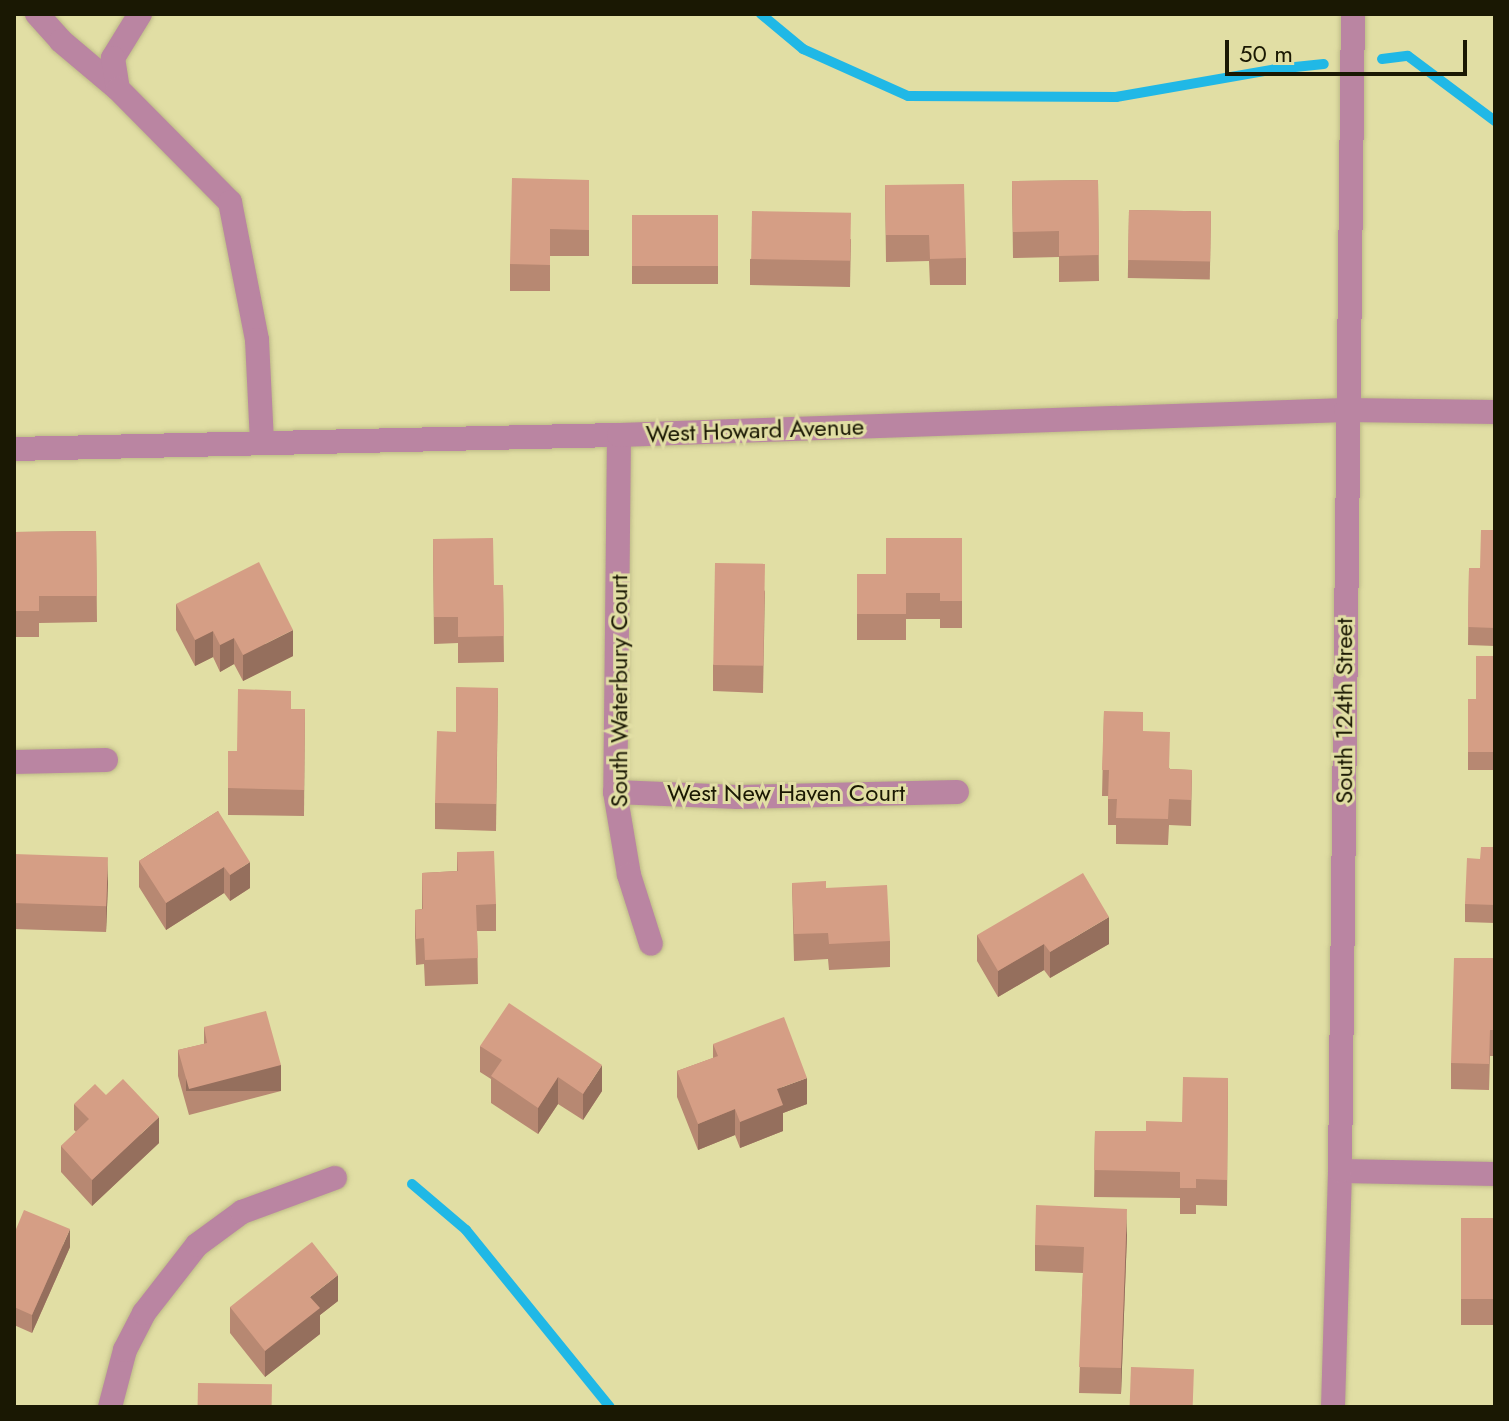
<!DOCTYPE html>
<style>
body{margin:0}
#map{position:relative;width:1509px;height:1421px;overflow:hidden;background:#e1dea4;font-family:Jost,sans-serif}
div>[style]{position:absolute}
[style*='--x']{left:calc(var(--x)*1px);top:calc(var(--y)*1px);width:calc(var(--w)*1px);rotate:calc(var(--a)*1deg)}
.stream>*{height:10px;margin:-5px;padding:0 5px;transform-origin:5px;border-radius:5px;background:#20b8e6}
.roads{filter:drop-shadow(0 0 2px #bdba87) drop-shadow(0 0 2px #bdba87)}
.minor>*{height:24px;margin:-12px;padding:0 12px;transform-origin:12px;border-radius:12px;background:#ba85a2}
.wall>*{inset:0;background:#b78872;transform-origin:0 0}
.shaded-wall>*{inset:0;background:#956f5d;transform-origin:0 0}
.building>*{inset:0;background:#d59e85;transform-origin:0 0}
span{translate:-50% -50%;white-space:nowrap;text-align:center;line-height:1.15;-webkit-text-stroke:6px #e1dea4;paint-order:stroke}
.street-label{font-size:24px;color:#1a1803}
.frame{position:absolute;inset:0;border:16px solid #1a1803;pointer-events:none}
.scale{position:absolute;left:1225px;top:40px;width:242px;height:36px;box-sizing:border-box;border:4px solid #1a1803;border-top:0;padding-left:10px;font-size:24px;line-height:28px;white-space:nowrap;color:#1a1803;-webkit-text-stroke:6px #e1dea4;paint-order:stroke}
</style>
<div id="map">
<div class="stream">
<i style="--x:761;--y:14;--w:55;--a:39.8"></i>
<i style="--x:803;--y:49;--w:115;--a:24.1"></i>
<i style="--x:908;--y:96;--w:208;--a:0.3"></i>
<i style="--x:1116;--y:97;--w:162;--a:-9.9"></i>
<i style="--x:1276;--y:69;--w:48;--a:-5.9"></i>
<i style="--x:1382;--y:59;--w:26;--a:-7"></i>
<i style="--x:1408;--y:56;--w:109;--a:36.8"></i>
<i style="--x:412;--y:1184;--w:71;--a:40.4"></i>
<i style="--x:466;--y:1230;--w:228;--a:50.9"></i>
</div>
<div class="roads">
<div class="minor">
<i style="--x:37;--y:14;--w:36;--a:48"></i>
<i style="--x:61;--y:41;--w:75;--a:40.1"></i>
<i style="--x:140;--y:14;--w:52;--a:121.5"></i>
<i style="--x:113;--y:58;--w:31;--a:81"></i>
<i style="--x:118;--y:89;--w:159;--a:45.3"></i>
<i style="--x:230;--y:202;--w:141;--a:78.9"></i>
<i style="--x:257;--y:340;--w:103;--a:87.2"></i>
<i style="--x:619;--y:435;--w:357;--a:90.6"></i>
<i style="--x:615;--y:792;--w:84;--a:80.4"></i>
<i style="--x:629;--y:875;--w:72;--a:72.3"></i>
<i style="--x:14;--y:449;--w:605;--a:-1.33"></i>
<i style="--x:619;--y:435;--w:727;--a:-1.97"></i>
<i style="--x:1346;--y:410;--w:149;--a:0.8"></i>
<i style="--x:14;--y:762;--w:92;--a:-1.2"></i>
<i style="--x:615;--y:792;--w:123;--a:2.3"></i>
<i style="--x:738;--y:797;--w:219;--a:-1.3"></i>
<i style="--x:1340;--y:1171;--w:155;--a:1.1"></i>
<i style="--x:110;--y:1407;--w:59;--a:-75.3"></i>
<i style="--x:125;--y:1350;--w:42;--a:-62.8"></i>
<i style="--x:144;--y:1313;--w:86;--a:-52.1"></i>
<i style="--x:197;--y:1245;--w:56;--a:-36.3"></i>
<i style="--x:242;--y:1212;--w:99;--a:-20.1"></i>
<i style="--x:1333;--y:1407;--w:236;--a:-88.3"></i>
<i style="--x:1340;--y:1171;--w:1157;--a:-89.36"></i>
</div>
</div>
<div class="wall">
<i style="clip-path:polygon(589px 180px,589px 256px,550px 256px,550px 291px,510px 291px,510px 264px)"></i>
<i style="clip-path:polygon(1098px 180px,1099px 281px,1059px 282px,1059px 257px,1013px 258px,1012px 181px)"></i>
<i style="clip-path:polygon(885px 185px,966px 258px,966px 285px,930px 285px,929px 261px,886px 262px)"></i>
<i style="left:1129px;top:210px;width:82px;height:68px;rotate:1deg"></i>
<i style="left:718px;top:215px;width:69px;height:86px;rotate:90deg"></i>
<i style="clip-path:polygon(851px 239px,850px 287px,750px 285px,750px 259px)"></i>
<i style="clip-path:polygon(1495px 530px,1495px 646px,1468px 645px,1469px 568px,1480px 568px)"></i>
<i style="clip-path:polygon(96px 531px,97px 622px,39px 623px,39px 637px,14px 637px,14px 532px)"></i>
<i style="clip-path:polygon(962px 538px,962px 628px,940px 628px,940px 619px,906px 619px,906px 640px,857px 640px,857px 574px,886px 574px)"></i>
<i style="clip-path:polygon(433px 539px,494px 585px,503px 585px,504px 662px,458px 663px,458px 643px,434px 644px)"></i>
<i style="clip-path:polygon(765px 590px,763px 693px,713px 691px,713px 665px)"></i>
<i style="clip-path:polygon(176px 604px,293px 656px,243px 681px,234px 664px,220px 672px,213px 657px,195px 666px,176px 630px)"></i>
<i style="clip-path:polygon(1495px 656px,1495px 770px,1468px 770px,1468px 699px,1476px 699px)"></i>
<i style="clip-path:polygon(498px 688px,496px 831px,435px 829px,435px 803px,456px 732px)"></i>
<i style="clip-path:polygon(291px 709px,305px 709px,304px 816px,228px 815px,228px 788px,237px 751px)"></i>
<i style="clip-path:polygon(1104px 711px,1143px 731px,1170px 769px,1192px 770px,1191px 826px,1169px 825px,1168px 845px,1116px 844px,1116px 825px,1108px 825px,1108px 796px,1102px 796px)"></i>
<i style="clip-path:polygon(218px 811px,250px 888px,230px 901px,224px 893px,166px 930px,139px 887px,139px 861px)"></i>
<i style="clip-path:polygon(1495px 847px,1495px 923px,1465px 922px,1465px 904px,1480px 859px)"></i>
<i style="clip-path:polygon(457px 852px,496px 904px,496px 931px,477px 931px,478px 984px,425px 986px,424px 964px,416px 965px,415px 936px,415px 910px,422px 909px,422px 873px,457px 871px)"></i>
<i style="clip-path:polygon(14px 854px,108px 883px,106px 932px,14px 929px)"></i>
<i style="clip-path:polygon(792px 883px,826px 888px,890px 941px,890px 967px,829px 970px,828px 959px,794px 961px)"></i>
<i style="clip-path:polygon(977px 935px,1109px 944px,1050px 978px,1044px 970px,998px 997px,977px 961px)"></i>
<i style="clip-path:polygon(1495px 958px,1495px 1056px,1490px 1056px,1489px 1090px,1451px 1089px,1451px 1063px)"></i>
<i style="clip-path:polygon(204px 1027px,281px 1091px,189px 1115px,178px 1076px,178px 1050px,204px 1044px)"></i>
<i style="clip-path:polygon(713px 1044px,807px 1104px,783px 1113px,783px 1131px,740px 1148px,735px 1135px,698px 1150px,677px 1097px,677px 1071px,713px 1058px)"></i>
<i style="clip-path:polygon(480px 1046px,602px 1091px,583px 1120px,558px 1104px,538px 1134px,491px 1103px,491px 1079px,480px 1072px)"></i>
<i style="clip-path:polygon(1228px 1078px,1227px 1206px,1196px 1205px,1196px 1214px,1180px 1214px,1180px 1198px,1094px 1197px,1095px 1131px,1146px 1131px,1182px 1122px)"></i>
<i style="clip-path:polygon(74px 1104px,159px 1143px,92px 1206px,61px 1172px,61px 1146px,76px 1132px,74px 1130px)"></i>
<i style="left:1461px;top:1218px;width:34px;height:107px"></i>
<i style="clip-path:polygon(14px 1234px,70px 1247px,32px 1333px,14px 1325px)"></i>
<i style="clip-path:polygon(1127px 1235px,1121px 1394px,1079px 1393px,1083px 1273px,1035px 1271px,1035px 1245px)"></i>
<i style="clip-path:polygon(338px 1301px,320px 1315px,320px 1334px,265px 1377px,230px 1333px,230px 1307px)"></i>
</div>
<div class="shaded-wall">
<i style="clip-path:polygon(293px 630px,293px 656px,243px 681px,243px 655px)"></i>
<i style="clip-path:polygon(213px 631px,213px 657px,195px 666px,195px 640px)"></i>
<i style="clip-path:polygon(234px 638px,234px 664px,220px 672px,220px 645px)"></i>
<i style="clip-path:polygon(108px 857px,108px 883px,106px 932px,106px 906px)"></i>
<i style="clip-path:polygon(250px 862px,250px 888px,230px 901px,230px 875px)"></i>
<i style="clip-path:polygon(224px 867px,224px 893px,166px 930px,166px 903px)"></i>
<i style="clip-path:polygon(1109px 917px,1109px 944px,1050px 978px,1050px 952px)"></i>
<i style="clip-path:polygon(1044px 944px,1044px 970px,998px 997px,998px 971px)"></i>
<i style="left:281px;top:1065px;width:26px;height:95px;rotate:90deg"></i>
<i style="clip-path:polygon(602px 1065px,602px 1091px,583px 1120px,583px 1094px)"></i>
<i style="clip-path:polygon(558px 1077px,558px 1104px,538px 1134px,538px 1108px)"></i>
<i style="clip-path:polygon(807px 1078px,807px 1104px,783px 1113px,783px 1131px,740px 1148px,740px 1122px,777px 1089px)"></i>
<i style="clip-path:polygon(735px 1109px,735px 1135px,698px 1150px,698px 1124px)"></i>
<i style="clip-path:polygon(159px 1117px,159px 1143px,92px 1206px,92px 1180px)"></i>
<i style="clip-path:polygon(1127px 1209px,1127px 1235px,1121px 1394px,1121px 1368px)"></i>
<i style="clip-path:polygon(70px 1229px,70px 1247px,32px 1333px,32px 1315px)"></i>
<i style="clip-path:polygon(338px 1275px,338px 1301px,320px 1315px,320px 1334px,265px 1377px,265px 1351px,310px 1297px)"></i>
</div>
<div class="building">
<i style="clip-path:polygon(512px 178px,589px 180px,589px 230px,550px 229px,550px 265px,510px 264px)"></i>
<i style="clip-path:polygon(1098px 180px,1099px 255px,1059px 256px,1059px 231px,1013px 232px,1012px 181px)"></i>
<i style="clip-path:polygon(964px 184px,966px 258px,930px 259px,929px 235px,886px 235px,885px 185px)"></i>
<i style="left:1129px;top:210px;width:82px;height:50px;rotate:1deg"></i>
<i style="left:752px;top:211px;width:99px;height:48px;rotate:1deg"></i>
<i style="left:718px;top:215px;width:51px;height:86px;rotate:90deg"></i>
<i style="clip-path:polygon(1481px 530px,1495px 530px,1495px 628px,1468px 627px,1469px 568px,1480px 568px)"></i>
<i style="clip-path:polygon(96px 531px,97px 596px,39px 596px,39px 611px,14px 611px,14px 532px)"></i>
<i style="clip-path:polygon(493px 538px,494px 585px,503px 585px,504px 636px,458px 637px,458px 617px,434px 617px,433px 539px)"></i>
<i style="clip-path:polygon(886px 538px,962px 538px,962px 601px,940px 601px,940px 593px,906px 593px,906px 614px,857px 614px,857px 574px,886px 574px)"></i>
<i style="clip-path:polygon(259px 562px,293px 630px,243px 655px,234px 638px,220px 645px,213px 631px,195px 640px,176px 604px)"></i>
<i style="left:715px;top:563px;width:50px;height:102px;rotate:1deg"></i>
<i style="clip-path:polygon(1476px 656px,1495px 656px,1495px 752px,1468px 752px,1468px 699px,1476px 699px)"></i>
<i style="clip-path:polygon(456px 687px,498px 688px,496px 804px,435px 803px,437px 731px,456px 732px)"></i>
<i style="clip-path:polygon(238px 689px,291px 691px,291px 709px,305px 709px,304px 790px,228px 788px,228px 751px,237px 751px)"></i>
<i style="clip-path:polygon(1104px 711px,1143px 712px,1143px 731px,1170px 732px,1169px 769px,1192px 770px,1191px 800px,1169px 799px,1168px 819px,1116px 818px,1117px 799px,1108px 799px,1109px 770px,1102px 770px)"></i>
<i style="clip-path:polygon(218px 811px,250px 862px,230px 875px,224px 867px,166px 903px,139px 861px)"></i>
<i style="clip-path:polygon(1481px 847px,1495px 847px,1495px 905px,1465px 904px,1467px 858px,1480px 859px)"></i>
<i style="clip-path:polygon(494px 851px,496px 904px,476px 905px,478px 958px,425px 960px,424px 938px,416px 939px,415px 910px,423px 909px,422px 873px,458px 871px,457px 852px)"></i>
<i style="left:14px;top:854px;width:94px;height:49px;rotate:2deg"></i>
<i style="clip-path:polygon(1083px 873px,1109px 917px,1050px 952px,1044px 944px,998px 971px,977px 935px)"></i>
<i style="clip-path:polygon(826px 881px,826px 888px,887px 885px,890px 941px,829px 944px,828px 933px,794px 934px,792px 883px)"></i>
<i style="clip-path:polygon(1454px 958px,1495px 958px,1495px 1030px,1490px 1030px,1489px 1064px,1451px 1063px)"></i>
<i style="clip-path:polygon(509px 1003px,602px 1065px,583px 1094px,558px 1077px,538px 1108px,491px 1076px,502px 1060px,480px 1046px)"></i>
<i style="clip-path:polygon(266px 1011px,281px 1065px,189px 1089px,178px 1050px,207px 1043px,204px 1027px)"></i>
<i style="clip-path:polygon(784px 1017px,807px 1078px,777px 1089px,783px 1105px,740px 1122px,735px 1109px,698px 1124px,677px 1071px,718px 1056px,713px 1044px)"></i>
<i style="clip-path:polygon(1183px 1077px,1228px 1078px,1227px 1180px,1196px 1179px,1196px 1188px,1180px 1188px,1180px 1172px,1094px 1170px,1095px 1131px,1146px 1131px,1146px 1121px,1182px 1122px)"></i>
<i style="clip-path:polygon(123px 1079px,159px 1117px,92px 1180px,61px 1146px,89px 1119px,74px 1104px,95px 1084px,106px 1095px)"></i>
<i style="clip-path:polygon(1036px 1205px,1127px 1209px,1121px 1368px,1079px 1367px,1084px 1247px,1035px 1245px)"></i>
<i style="clip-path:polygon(24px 1210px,70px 1229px,32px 1315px,14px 1307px,14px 1234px)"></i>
<i style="left:1461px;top:1218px;width:34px;height:81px"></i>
<i style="clip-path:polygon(312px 1242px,338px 1275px,310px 1297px,320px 1308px,265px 1351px,230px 1307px)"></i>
<i style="left:1131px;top:1367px;width:63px;height:40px;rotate:2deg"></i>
<i style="left:198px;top:1383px;width:74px;height:24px;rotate:1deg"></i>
</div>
<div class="street-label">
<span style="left:755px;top:430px;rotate:-2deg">West Howard Avenue</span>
<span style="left:619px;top:691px;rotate:-90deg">South Waterbury Court</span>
<span style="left:1344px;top:711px;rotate:-90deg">South 124th Street</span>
<span style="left:786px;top:793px">West New Haven Court</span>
</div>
<div class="frame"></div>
<div class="scale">50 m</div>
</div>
